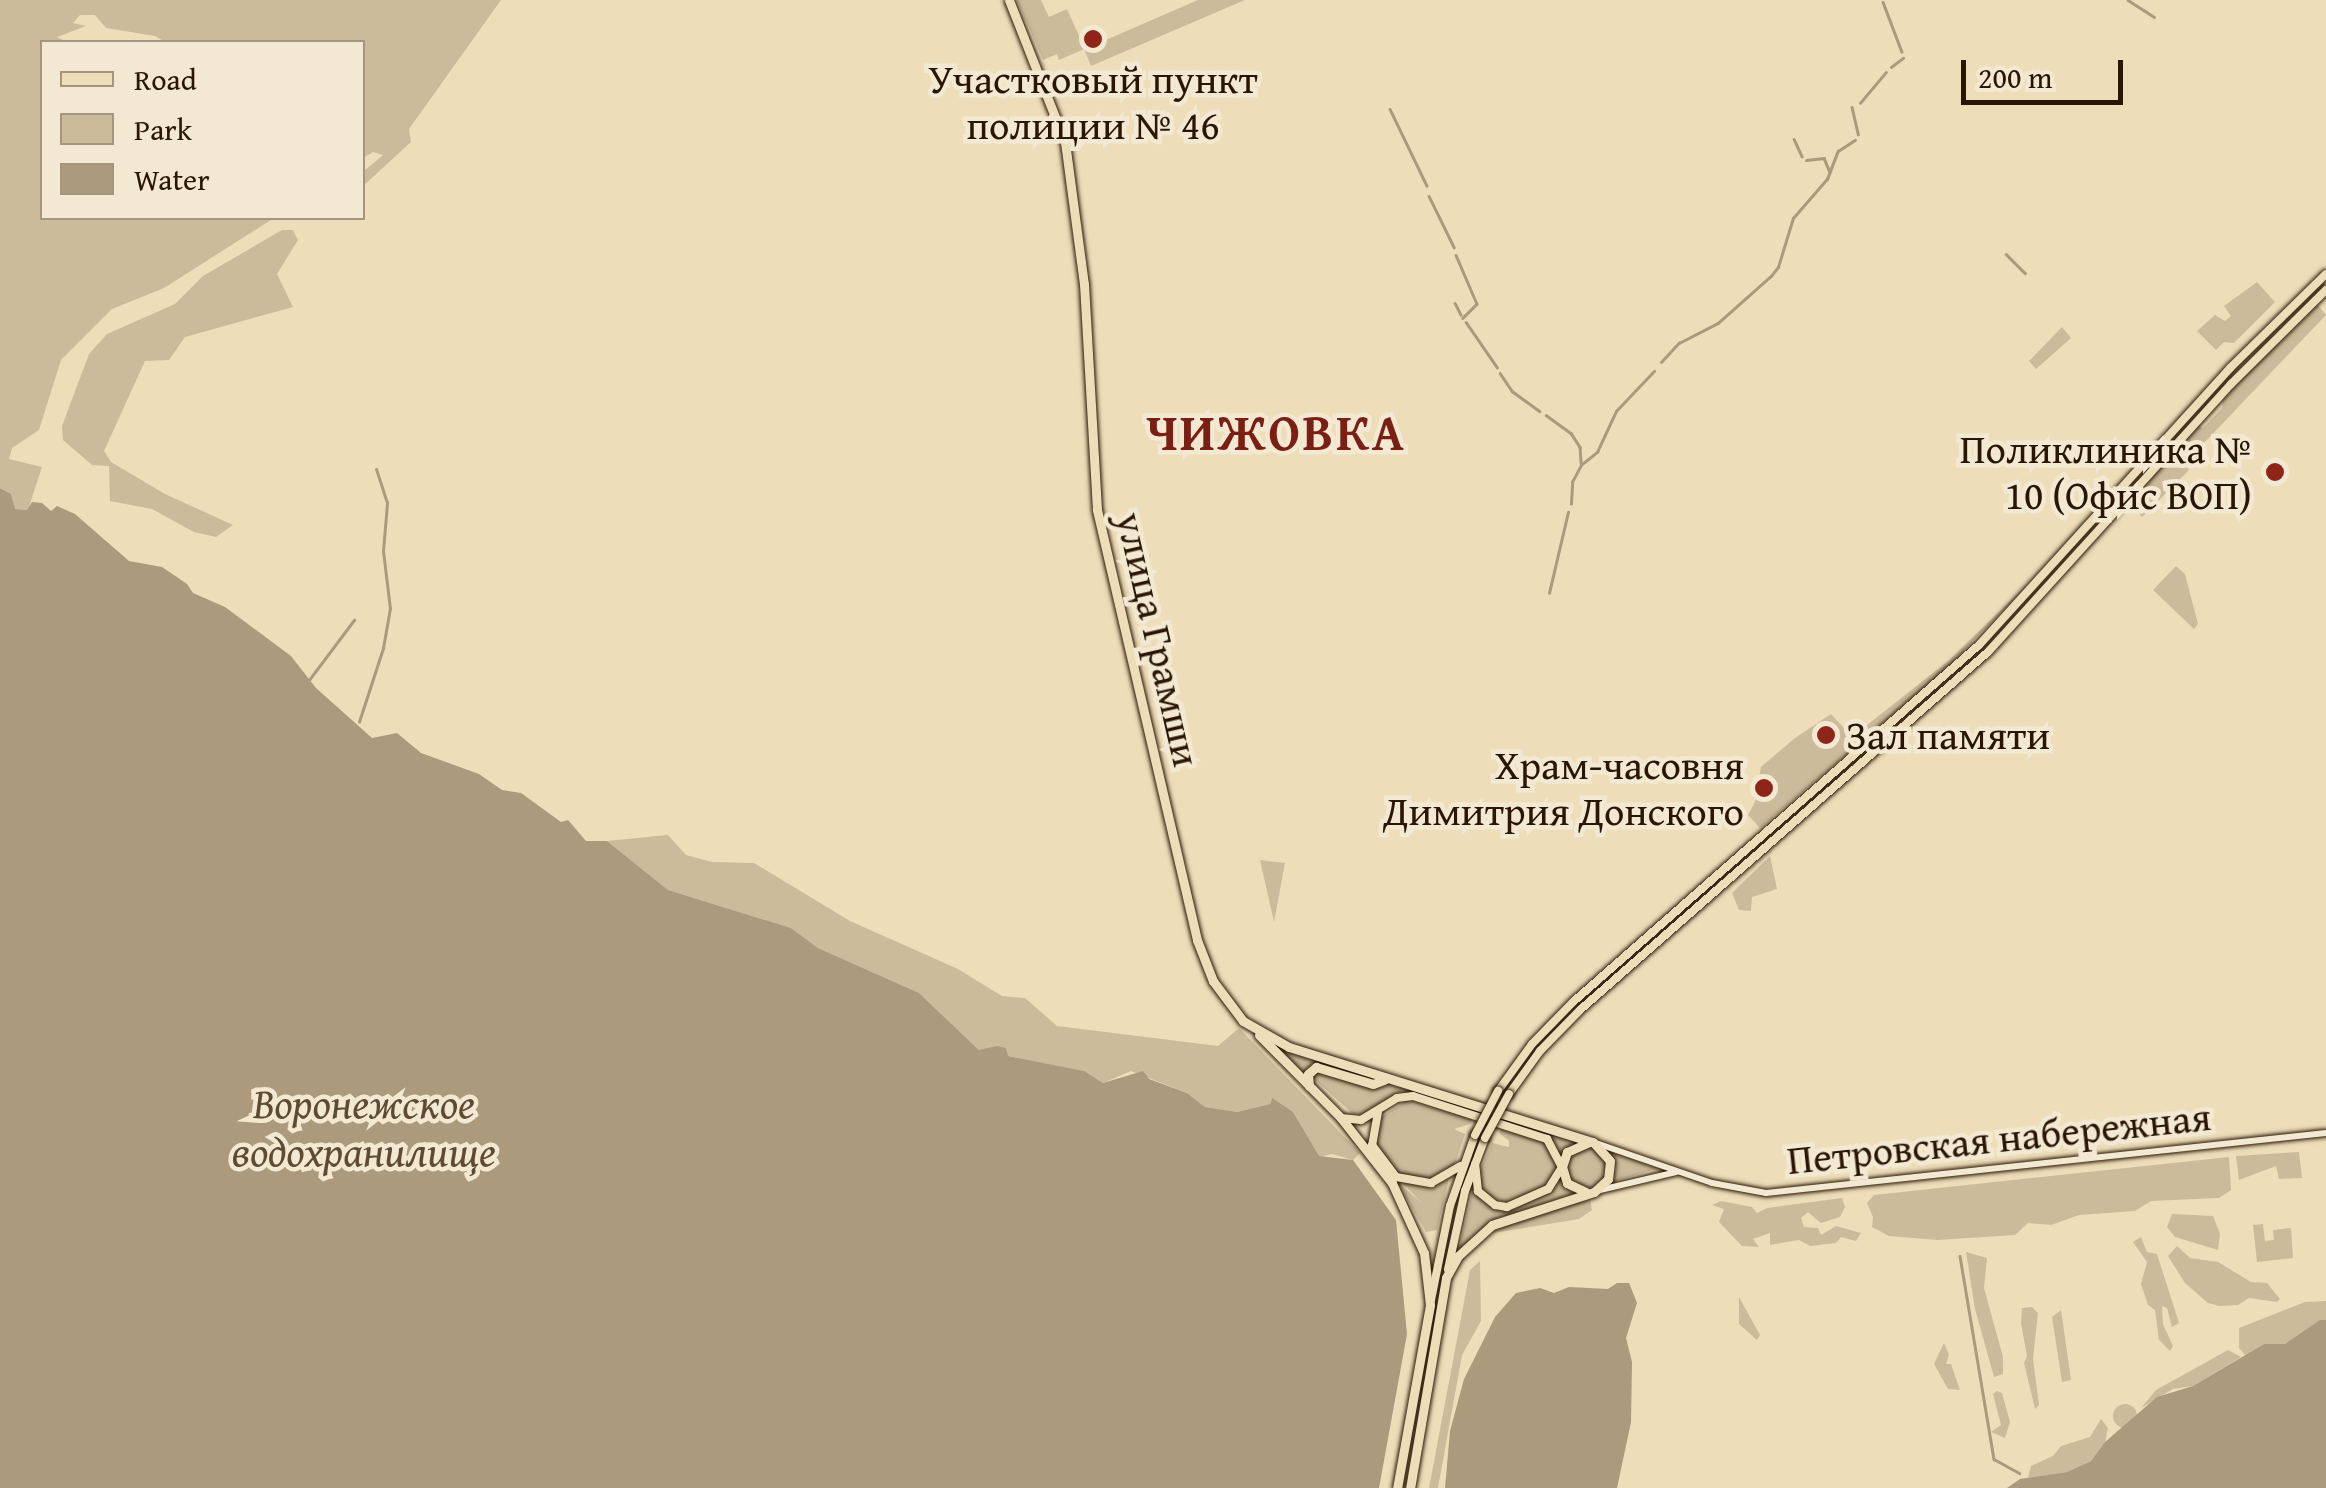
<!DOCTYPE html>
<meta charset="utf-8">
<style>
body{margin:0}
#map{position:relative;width:2326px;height:1488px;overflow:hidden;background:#edddb9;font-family:"Gentium Book Plus",serif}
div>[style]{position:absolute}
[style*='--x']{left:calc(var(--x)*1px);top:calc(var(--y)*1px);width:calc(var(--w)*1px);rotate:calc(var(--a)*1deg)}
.green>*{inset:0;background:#ccbb9a}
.round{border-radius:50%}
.water>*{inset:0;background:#ab9a7b}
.stream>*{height:2.5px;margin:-1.25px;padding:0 1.25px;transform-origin:1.25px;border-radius:1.25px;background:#ab9a7b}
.roads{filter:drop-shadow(0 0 2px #2a1703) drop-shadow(0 0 2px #2a1703)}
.secondary>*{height:6px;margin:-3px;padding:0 3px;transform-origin:3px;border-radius:3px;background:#f3e9d2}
.primary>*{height:8px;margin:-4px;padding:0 4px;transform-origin:4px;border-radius:4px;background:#edddb9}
.highway>*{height:9px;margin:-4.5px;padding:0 4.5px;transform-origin:4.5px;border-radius:4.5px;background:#edddb9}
.bridges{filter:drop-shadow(0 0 2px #2a1703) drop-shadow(0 0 2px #2a1703)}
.primary-bridge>*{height:8px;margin:-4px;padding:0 4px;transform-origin:4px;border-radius:4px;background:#edddb9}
.dots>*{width:28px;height:28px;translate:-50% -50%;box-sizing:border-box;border:5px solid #f3e9d2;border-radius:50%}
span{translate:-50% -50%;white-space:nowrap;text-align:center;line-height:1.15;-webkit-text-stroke:9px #f3e9d2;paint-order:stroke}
.poi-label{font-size:40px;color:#2a1703}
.right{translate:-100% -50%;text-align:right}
.left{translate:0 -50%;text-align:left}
.street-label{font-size:40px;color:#2a1703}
.water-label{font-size:42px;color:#5e4b33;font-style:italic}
.district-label{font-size:50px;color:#7a1f14;font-weight:700;letter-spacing:2.5px}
.legend{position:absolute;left:40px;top:40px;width:325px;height:180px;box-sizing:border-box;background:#f3e9d2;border:2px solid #a3957f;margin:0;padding:12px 18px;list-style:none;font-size:30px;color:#2a1703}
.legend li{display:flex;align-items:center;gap:20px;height:50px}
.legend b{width:50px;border:2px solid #a3957f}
.scale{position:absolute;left:1961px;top:60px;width:162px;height:45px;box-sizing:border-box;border:5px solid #2a1703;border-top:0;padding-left:12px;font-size:30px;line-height:35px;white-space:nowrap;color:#2a1703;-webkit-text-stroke:8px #f3e9d2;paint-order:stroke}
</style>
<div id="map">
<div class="green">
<i style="clip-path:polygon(0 0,501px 0,409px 129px,411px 142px,363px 186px,363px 172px,383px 155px,373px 152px,363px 158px,362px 42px,165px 42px,155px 36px,106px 28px,95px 15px,80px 15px,73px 23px,86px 26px,57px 37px,67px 42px,42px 42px,42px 218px,274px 218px,164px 288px,112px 309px,61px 360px,39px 430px,12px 448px,9px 459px,42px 467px,28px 510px,14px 509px,11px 494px,0 488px)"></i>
<i style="clip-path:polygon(1017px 0,1041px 0,1049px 17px,1067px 9px,1085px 49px,1198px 0,1245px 0,1091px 66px,1084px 49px,1059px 60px,1057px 54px,1043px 60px)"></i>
<i style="clip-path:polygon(282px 230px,293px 230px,298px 240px,277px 274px,293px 307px,185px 337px,169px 360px,145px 361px,104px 451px,111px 462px,165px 494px,233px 525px,216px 537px,194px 532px,152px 509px,110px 501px,109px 466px,92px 465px,63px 440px,62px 426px,89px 354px,107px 334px,175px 304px,203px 276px)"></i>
<i style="clip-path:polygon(2257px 282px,2275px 302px,2234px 343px,2224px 342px,2216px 350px,2197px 331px,2215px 315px,2225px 321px,2231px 316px,2224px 306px)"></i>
<i style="clip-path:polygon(2316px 303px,2326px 315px,2184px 464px,2189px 470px,2142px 517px,2130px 503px,2198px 425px,2203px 428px,2222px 408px,2223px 398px)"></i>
<i style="clip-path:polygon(2062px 327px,2071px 338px,2036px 369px,2029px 361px)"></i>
<i style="clip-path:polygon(2176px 566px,2185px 574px,2198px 624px,2194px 629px,2153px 590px)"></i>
<i style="clip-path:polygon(2032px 580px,1946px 669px,1760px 828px,1748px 815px,1755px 802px,1761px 767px,1795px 738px,1831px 714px,1852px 737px,1948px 661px)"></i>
<i style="clip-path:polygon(668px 835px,686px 855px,712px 862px,754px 863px,850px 921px,958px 969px,1002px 996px,1025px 998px,1057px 1026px,1218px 1046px,1239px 1028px,1360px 1153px,1353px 1160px,1332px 1154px,1319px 1157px,1293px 1112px,1271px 1099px,1270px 1104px,1236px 1112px,1205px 1107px,1187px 1093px,1131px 1071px,1103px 1083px,1083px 1071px,979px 1050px,919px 993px,818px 948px,791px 928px,668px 890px,607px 841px)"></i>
<i style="clip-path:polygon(1770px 856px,1777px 889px,1752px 897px,1751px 911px,1739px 910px,1732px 893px)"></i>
<i style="clip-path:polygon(1260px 860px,1285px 863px,1274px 922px)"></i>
<i style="clip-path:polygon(1274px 1044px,1371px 1077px,1370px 1080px,1312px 1064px,1302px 1075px)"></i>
<i style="clip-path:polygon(1318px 1070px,1377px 1087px,1390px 1083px,1579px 1142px,1561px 1156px,1545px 1135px,1403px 1090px,1365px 1113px,1353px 1114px,1312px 1077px)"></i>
<i style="clip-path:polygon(1407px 1100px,1473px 1118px,1470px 1124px,1454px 1129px,1465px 1134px,1454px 1167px,1428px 1181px,1399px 1175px,1374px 1142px,1380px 1118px)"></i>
<i style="clip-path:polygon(1502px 1128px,1545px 1141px,1558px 1165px,1549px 1185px,1509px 1203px,1487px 1196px,1477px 1178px,1492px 1143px,1509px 1147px,1509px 1141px,1499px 1133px)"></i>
<i class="round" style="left:1566px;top:1148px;width:40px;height:40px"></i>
<i style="clip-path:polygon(1611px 1152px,1659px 1168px,1612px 1182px,1616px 1168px)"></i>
<i style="clip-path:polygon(2299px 1152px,2302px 1178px,2279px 1179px,2276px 1166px,2239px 1180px,2236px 1156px)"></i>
<i style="clip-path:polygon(2229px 1157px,2231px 1190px,2219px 1198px,2151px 1201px,2135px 1211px,2079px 1215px,2051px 1225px,2028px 1223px,2015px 1235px,1938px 1240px,1889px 1236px,1872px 1227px,1873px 1217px,1867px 1203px,1874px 1195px)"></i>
<i style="clip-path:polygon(1449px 1179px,1437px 1230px,1426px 1232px,1396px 1180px,1424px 1205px,1402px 1183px,1429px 1187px)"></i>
<i style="clip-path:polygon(1559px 1181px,1573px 1194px,1493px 1220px,1459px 1249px,1472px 1192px,1490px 1206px,1514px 1209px,1549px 1193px)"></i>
<i style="clip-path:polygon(1842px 1198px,1845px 1207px,1840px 1217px,1821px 1223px,1808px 1212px,1801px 1218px,1804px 1227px,1818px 1228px,1821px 1235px,1836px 1226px,1861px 1233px,1856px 1241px,1841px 1237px,1836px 1243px,1810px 1246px,1799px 1240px,1770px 1245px,1770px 1233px,1753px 1239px,1759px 1247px,1742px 1246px,1719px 1222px,1724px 1209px,1712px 1205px,1721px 1201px,1752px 1207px,1757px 1213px,1767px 1208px)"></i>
<i style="clip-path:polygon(1590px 1199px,1592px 1210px,1579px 1219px,1493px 1233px,1505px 1224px)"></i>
<i style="clip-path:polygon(2172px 1214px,2213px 1216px,2220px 1234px,2218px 1250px,2175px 1237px,2167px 1227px)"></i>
<i style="clip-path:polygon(2263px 1224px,2265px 1241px,2274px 1240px,2273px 1230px,2291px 1228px,2293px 1258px,2257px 1262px,2253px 1225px)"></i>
<i style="clip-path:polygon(2141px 1237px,2147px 1252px,2157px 1254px,2179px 1323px,2172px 1327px,2167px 1308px,2162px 1306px,2163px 1324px,2173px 1346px,2170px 1351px,2159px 1340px,2155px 1310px,2148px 1305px,2141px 1284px,2147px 1262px,2133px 1242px)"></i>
<i style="clip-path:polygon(2177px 1246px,2190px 1258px,2218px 1262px,2251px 1282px,2267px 1283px,2280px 1299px,2277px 1302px,2249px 1298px,2238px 1305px,2219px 1306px,2208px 1303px,2185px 1283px,2168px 1256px)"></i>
<i style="clip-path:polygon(1966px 1252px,1987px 1258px,1984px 1288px,2003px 1357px,2003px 1374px,1994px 1377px,1975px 1309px)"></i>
<i style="clip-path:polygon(1480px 1261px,1481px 1321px,1462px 1355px,1438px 1488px,1429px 1488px,1470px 1270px)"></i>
<i style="clip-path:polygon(1739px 1297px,1760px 1335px,1757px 1340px,1739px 1324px)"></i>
<i style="clip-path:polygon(2326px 1301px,2326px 1320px,2285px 1344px,2264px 1344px,2245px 1355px,2239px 1348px,2239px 1328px,2305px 1302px)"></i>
<i style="clip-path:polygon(2032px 1307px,2038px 1313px,2033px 1359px,2039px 1405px,2035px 1409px,2024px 1363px,2027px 1356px,2021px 1323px,2022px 1308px)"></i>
<i style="clip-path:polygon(2061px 1310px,2071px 1380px,2062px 1382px,2052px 1317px)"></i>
<i style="clip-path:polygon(1944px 1343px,1949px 1355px,1946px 1364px,1951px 1364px,1960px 1390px,1948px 1389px,1934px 1364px)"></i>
<i style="clip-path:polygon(2228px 1350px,2241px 1357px,2193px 1386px,2173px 1389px,2141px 1408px,2156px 1390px)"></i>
<i style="clip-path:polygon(1997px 1391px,2002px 1393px,2010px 1422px,2005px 1438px,1991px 1432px,2001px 1425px,1993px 1394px)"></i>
<i class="round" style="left:2113px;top:1404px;width:24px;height:24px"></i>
<i style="clip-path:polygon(2101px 1419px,2108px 1428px,2105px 1442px,2091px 1461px,2067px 1472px,2028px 1478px,2031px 1466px,2053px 1456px,2061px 1446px,2090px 1437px)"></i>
</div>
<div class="water">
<i style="clip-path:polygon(0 488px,11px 494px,15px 509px,27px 510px,32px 502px,42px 503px,51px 511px,57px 506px,75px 514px,129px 561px,162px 567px,187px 584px,193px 593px,225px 607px,291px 656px,316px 688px,372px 738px,397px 733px,421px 753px,479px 774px,502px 790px,521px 793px,561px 822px,568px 820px,586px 841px,607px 841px,668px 890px,791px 928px,818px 948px,919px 993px,979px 1050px,997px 1046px,1006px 1048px,1008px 1056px,1084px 1071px,1103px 1083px,1143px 1071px,1149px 1079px,1187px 1093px,1205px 1107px,1237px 1112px,1270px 1104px,1272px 1098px,1293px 1112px,1319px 1156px,1353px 1160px,1396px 1220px,1407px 1334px,1379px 1488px,0 1488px)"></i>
<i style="clip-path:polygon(1617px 1283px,1629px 1283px,1637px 1303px,1626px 1338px,1632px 1362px,1631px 1422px,1617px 1488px,1445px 1488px,1450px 1431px,1464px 1379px,1495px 1317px,1516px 1293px,1540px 1288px,1554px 1293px,1569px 1287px,1608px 1289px)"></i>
<i style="clip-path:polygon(2320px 1320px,2326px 1320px,2326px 1488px,2007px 1488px,2020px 1479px,2067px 1472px,2091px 1461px,2105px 1442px,2157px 1397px,2193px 1386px,2264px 1344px,2285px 1344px)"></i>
</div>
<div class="stream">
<i style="--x:2128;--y:0;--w:31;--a:33"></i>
<i style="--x:1883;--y:2;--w:53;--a:69.2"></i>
<i style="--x:1891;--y:67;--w:15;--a:-37"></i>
<i style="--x:1860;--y:103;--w:40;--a:-50"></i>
<i style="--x:1852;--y:107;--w:28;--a:77"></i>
<i style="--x:1390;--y:109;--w:85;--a:64.3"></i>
<i style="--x:1794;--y:139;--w:19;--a:65"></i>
<i style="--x:1806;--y:160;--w:18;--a:-6"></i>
<i style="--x:1824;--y:158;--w:15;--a:67"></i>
<i style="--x:1429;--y:196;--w:57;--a:63.9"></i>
<i style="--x:2006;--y:254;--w:27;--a:45"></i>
<i style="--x:1456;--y:255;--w:53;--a:66.8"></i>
<i style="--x:1477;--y:304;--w:20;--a:135"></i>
<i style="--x:1455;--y:303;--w:13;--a:63"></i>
<i style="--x:1466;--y:322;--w:55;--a:55.4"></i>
<i style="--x:1661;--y:362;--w:26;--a:-47"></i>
<i style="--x:1679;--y:343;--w:44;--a:-27.1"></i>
<i style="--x:1718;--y:323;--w:71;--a:-41.6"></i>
<i style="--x:1771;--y:276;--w:11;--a:-52"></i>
<i style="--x:1778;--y:267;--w:51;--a:-73"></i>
<i style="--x:1793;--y:218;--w:52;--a:-48.9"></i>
<i style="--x:1827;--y:179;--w:30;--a:-69"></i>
<i style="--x:1838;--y:151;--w:20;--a:-33"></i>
<i style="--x:1500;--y:373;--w:22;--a:56"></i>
<i style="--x:1512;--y:391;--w:34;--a:36"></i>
<i style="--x:1546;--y:415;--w:31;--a:36"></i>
<i style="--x:1571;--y:433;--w:17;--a:57"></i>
<i style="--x:1580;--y:447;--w:16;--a:86"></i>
<i style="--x:1571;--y:504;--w:22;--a:-87"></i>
<i style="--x:1572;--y:482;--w:19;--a:-62"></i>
<i style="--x:1581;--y:465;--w:21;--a:-39"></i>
<i style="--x:1597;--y:452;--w:45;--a:-65.1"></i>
<i style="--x:1616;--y:411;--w:55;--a:-46.5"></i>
<i style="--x:1549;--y:593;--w:83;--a:-76.8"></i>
<i style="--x:309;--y:680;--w:75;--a:-53.1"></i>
<i style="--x:359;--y:722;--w:78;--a:-72"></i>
<i style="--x:383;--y:648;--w:40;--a:-80"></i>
<i style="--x:390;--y:609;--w:58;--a:-96.9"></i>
<i style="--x:383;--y:551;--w:48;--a:-85.2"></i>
<i style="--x:387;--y:503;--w:35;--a:-108"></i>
<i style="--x:1960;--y:1256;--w:206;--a:80.5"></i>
<i style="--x:1994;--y:1459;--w:29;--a:29"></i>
</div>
<div class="roads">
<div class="secondary">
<i style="--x:1593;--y:1142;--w:126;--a:19"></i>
<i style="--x:1712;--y:1183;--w:55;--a:10.5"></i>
<i style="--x:1766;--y:1193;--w:563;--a:-6.12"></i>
<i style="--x:1600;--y:1190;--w:78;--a:-13.3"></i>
</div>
<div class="primary">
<i style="--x:1498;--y:1091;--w:58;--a:-54.1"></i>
<i style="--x:1532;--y:1044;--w:59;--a:-45.7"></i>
<i style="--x:1573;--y:1002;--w:541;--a:-41.33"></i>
<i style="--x:1979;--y:645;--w:374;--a:-47.8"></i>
<i style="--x:2230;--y:368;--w:134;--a:-44.4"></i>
<i style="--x:1509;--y:1094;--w:53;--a:-54.2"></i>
<i style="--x:1540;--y:1051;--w:57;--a:-45.7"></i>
<i style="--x:1580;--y:1010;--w:543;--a:-41.27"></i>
<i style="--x:1988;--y:652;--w:362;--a:-47.8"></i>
<i style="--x:2231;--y:384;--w:134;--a:-44.7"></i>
<i style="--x:1378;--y:1112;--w:34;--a:100"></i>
<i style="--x:1372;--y:1145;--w:40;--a:53"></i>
<i style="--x:1396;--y:1177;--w:36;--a:10"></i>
<i style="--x:1431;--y:1183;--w:34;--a:-30"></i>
<i style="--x:1341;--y:1118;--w:20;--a:6"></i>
<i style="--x:1361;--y:1120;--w:42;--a:-31.4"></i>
<i style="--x:1397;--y:1098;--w:16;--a:-7"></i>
<i style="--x:1413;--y:1096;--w:141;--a:17.8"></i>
<i style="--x:1547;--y:1139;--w:32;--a:62"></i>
<i style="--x:1562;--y:1167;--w:26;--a:122"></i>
<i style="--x:1548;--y:1189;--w:45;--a:156.3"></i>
<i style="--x:1507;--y:1207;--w:12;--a:-171"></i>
<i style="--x:1495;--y:1205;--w:22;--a:-141"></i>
<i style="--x:1478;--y:1191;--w:27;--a:-96"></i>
<i style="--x:1448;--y:1269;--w:80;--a:-77.7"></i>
<i style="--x:1465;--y:1191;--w:57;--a:-69.3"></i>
<i style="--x:1431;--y:1300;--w:96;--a:-78.6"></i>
<i style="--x:1450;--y:1206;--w:75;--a:-70.6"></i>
</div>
<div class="highway">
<i style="--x:1009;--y:0;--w:153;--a:68.5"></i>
<i style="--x:1065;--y:142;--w:143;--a:82.4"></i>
<i style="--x:1084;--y:284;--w:226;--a:86.7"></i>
<i style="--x:1097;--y:510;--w:441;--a:76.9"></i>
<i style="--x:1197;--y:940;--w:44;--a:68.7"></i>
<i style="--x:1213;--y:981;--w:50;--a:53.1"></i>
<i style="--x:1243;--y:1021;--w:53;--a:29.5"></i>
<i style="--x:1289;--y:1047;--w:318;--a:17.4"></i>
<i style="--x:1593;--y:1142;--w:25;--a:48"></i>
<i style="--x:1610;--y:1161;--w:18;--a:96"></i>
<i style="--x:1608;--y:1179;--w:19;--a:137"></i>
<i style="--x:1594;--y:1192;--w:107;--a:162.1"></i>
<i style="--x:1492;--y:1225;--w:46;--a:137.6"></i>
<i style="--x:1458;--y:1256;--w:25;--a:119"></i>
<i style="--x:1446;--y:1278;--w:213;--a:99.7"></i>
<i style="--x:1259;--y:1035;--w:117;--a:45.3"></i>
<i style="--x:1341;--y:1118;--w:83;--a:51.9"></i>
<i style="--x:1392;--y:1183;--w:77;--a:65.4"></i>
<i style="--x:1424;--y:1253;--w:52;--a:83.4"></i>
<i style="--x:1430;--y:1305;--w:186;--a:100.2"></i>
<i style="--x:1309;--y:1086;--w:12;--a:-95"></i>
<i style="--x:1308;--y:1074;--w:11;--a:-41"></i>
<i style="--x:1316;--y:1067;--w:59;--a:16.6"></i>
<i style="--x:1373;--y:1084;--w:12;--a:-20"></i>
<i style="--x:1586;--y:1192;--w:21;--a:-155"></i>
<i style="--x:1567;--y:1183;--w:17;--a:-107"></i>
<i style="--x:1562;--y:1167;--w:16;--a:-72"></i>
<i style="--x:1567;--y:1152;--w:24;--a:-24"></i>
</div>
</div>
<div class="bridges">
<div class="primary-bridge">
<i style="--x:1475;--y:1135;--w:50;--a:-62.4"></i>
<i style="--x:1485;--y:1138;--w:50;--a:-61.4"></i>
</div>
</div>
<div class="dots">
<i style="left:1093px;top:39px;background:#8f2418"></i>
<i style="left:2275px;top:472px;background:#8f2418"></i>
<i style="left:1826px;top:735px;background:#8f2418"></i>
<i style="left:1764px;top:788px;background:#8f2418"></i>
</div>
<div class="poi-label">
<span style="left:1093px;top:102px">Участковый пункт<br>полиции № 46</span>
<span class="right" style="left:2252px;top:472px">Поликлиника №<br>10 (Офис ВОП)</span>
<span class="left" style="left:1846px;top:735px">Зал памяти</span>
<span class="right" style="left:1744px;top:788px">Храм-часовня<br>Димитрия Донского</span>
</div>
<div class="street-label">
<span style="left:1159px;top:639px;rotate:77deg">улица Грамши</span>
<span style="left:1999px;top:1138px;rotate:-6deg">Петровская набережная</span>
</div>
<div class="water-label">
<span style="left:364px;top:1127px">Воронежское<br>водохранилище</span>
</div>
<div class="district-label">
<span style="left:1276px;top:432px">ЧИЖОВКА</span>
</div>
<ul class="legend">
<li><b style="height:12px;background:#edddb9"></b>Road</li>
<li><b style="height:28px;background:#ccbb9a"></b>Park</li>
<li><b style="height:28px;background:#ab9a7b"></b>Water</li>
</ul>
<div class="scale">200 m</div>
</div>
